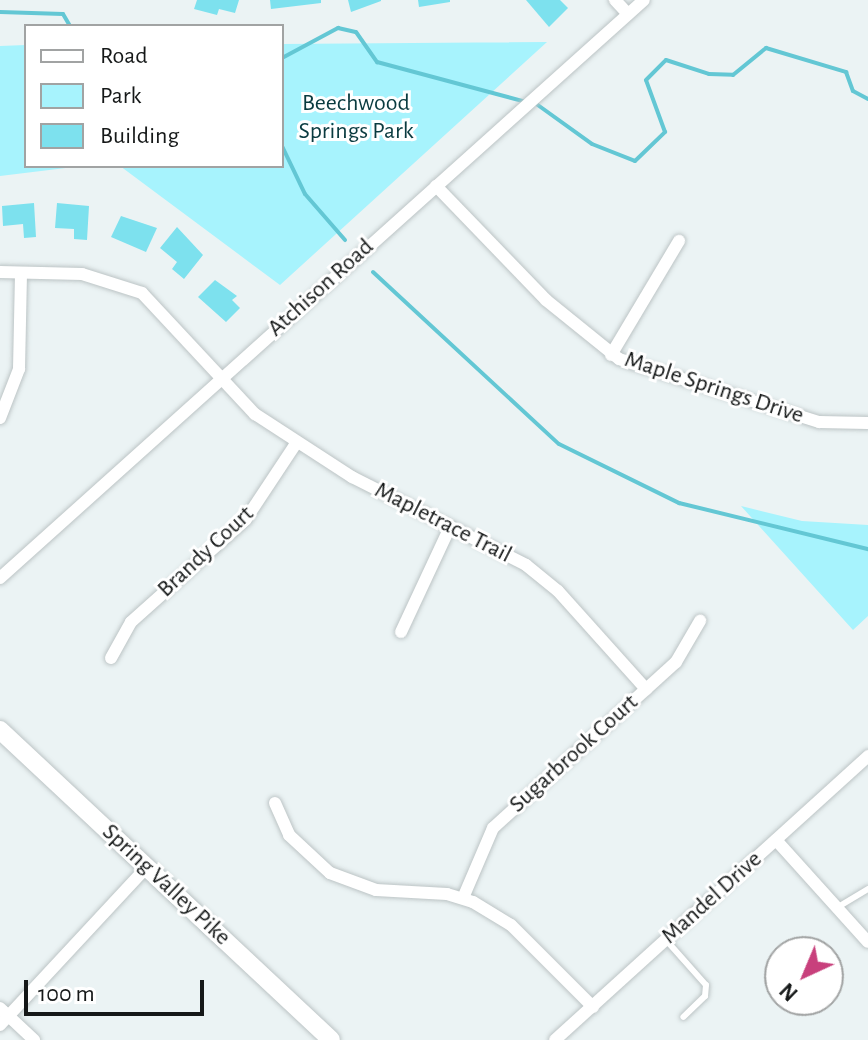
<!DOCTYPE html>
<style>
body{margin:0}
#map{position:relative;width:868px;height:1040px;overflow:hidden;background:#ebf3f4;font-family:"Alegreya Sans",sans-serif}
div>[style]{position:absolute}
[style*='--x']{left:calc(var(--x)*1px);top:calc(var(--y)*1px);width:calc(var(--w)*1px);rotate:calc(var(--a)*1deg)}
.green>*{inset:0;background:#a7f3fd}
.stream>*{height:4px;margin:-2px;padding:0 2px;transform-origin:2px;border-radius:2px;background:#63c7d4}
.building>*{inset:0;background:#7de1ee}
.roads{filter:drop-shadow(0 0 2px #bcc4c5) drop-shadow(0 0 2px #bcc4c5)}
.lane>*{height:6px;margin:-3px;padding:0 3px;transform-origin:3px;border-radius:3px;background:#fff}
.street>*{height:12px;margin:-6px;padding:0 6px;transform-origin:6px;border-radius:6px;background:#fff}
.secondary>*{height:18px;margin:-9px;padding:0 9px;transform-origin:9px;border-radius:9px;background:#fff}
span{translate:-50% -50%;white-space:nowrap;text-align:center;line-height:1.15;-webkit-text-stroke:6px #fff;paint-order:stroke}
.park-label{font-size:24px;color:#0a3b40}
.street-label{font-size:24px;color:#151818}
.legend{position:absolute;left:24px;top:24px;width:260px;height:144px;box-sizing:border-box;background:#fff;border:2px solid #a1a3a3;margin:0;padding:10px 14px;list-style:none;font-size:24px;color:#151818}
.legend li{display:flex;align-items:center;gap:16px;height:40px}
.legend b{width:40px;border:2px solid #a1a3a3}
.north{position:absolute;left:764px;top:936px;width:80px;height:80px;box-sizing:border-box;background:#fff;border:2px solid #a1a3a3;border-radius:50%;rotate:224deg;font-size:22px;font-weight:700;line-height:32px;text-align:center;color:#151818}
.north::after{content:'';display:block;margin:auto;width:28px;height:36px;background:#c8407c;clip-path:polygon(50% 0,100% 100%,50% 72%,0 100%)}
.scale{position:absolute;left:24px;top:980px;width:180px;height:36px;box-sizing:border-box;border:4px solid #151818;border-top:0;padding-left:10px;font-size:24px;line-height:28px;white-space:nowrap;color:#151818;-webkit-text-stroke:6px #fff;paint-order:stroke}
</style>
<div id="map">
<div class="green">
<i style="clip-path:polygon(547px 42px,280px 285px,120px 166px,282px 166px,282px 44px)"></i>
<i style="clip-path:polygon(26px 45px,26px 166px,82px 166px,0 176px,0 46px)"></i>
<i style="clip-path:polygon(741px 506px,802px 521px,868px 525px,868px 616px,853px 630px)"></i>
</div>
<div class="stream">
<i style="--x:0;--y:12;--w:63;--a:1.8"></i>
<i style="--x:63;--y:14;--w:14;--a:60"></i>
<i style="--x:182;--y:26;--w:37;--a:0"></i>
<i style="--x:282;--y:58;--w:64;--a:-28.2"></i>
<i style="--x:338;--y:28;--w:18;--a:13"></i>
<i style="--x:356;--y:32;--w:37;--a:55"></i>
<i style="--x:377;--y:62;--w:154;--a:15"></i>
<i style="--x:535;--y:103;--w:70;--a:35.7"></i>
<i style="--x:592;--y:144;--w:46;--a:21.6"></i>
<i style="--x:635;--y:161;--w:42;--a:-44"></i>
<i style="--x:665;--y:132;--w:55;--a:-110.1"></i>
<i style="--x:646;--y:80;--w:28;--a:-45"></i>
<i style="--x:666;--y:60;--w:45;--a:18"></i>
<i style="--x:709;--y:74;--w:24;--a:2"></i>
<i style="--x:733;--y:75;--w:43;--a:-39.3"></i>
<i style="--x:766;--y:48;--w:84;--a:16.7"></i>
<i style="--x:846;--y:72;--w:20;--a:70"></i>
<i style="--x:853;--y:91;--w:17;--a:28"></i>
<i style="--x:282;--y:146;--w:53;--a:64.4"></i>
<i style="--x:305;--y:194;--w:61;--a:49"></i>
<i style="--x:373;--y:272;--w:253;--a:42.8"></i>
<i style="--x:559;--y:444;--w:134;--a:26.2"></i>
<i style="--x:679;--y:503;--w:195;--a:13.7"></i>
</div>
<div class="building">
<i style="clip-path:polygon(197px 0,239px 0,235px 13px,219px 9px,217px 15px,194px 9px)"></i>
<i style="clip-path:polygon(270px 0,321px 0,321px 3px,271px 9px)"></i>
<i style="clip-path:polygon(348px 0,381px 0,381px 1px,351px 12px)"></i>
<i style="clip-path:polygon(418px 0,450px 0,450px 2px,419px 7px)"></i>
<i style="clip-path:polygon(526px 0,560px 0,568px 8px,549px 27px)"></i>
<i style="clip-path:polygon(34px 203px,36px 237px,24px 238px,23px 224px,3px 226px,2px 206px)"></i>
<i style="clip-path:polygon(57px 203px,89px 206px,87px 240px,74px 239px,74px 229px,55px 228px)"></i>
<i style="clip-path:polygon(121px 216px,157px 228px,146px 252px,111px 237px)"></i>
<i style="clip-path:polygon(177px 227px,203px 255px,184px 279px,172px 269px,177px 262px,160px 248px)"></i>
<i style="clip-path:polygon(215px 280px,237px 296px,232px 300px,240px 308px,226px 322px,198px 297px)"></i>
</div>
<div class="roads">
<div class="lane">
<i style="--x:838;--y:907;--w:35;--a:-31"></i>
<i style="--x:666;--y:940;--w:60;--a:48.4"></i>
<i style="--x:706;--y:985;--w:11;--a:95"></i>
<i style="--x:705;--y:996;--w:30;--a:136"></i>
</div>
<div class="street">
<i style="--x:615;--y:0;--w:19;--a:47"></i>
<i style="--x:436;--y:186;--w:158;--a:46"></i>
<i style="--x:546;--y:300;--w:94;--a:38.9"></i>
<i style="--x:619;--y:359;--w:210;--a:17.5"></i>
<i style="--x:819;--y:422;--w:49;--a:1.2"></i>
<i style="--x:0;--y:272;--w:82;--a:1.4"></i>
<i style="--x:82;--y:274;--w:63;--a:17.6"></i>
<i style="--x:142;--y:293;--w:166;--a:47"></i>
<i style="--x:255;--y:414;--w:116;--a:33"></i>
<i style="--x:352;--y:477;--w:195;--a:26.8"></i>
<i style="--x:526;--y:565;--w:41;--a:39.1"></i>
<i style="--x:558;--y:591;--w:132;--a:48.1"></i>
<i style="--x:611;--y:355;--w:133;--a:-59.2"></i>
<i style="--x:0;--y:418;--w:53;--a:-68.8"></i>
<i style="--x:19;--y:369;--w:96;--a:-88.8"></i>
<i style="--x:0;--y:578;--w:865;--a:-41.91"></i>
<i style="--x:401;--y:632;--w:116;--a:-65"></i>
<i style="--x:111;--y:658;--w:41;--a:-60.9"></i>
<i style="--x:131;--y:622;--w:154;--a:-41.8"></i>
<i style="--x:246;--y:519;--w:92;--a:-56.5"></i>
<i style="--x:275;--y:803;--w:35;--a:66"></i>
<i style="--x:289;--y:835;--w:56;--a:42.8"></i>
<i style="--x:330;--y:873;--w:49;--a:20.3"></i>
<i style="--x:376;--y:890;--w:71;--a:3.2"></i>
<i style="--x:447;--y:894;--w:27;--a:17"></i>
<i style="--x:473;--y:902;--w:44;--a:31.2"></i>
<i style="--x:511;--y:925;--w:116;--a:45"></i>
<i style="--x:776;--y:840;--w:137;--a:48"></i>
<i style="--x:463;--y:898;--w:76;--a:-66.8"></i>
<i style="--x:493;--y:828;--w:247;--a:-42.2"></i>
<i style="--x:676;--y:662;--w:48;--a:-59.7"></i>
<i style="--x:0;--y:1008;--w:47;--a:43.3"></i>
<i style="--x:0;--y:1025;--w:216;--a:-47.1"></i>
<i style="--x:555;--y:1040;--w:423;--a:-42.2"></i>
</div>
<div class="secondary">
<i style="--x:0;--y:730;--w:453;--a:43.1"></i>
</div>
</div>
<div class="park-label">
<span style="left:356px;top:118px">Beechwood<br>Springs Park</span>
</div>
<div class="street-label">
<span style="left:321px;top:288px;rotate:-42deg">Atchison Road</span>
<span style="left:714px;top:388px;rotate:18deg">Maple Springs Drive</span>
<span style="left:443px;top:523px;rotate:27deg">Mapletrace Trail</span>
<span style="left:206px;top:552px;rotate:-43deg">Brandy Court</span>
<span style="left:574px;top:754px;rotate:-42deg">Sugarbrook Court</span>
<span style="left:166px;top:885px;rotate:43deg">Spring Valley Pike</span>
<span style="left:712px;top:898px;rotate:-42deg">Mandel Drive</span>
</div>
<ul class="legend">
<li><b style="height:10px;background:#fff"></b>Road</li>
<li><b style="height:22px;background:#a7f3fd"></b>Park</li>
<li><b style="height:22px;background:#7de1ee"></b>Building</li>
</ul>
<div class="north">N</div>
<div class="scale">100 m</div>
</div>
